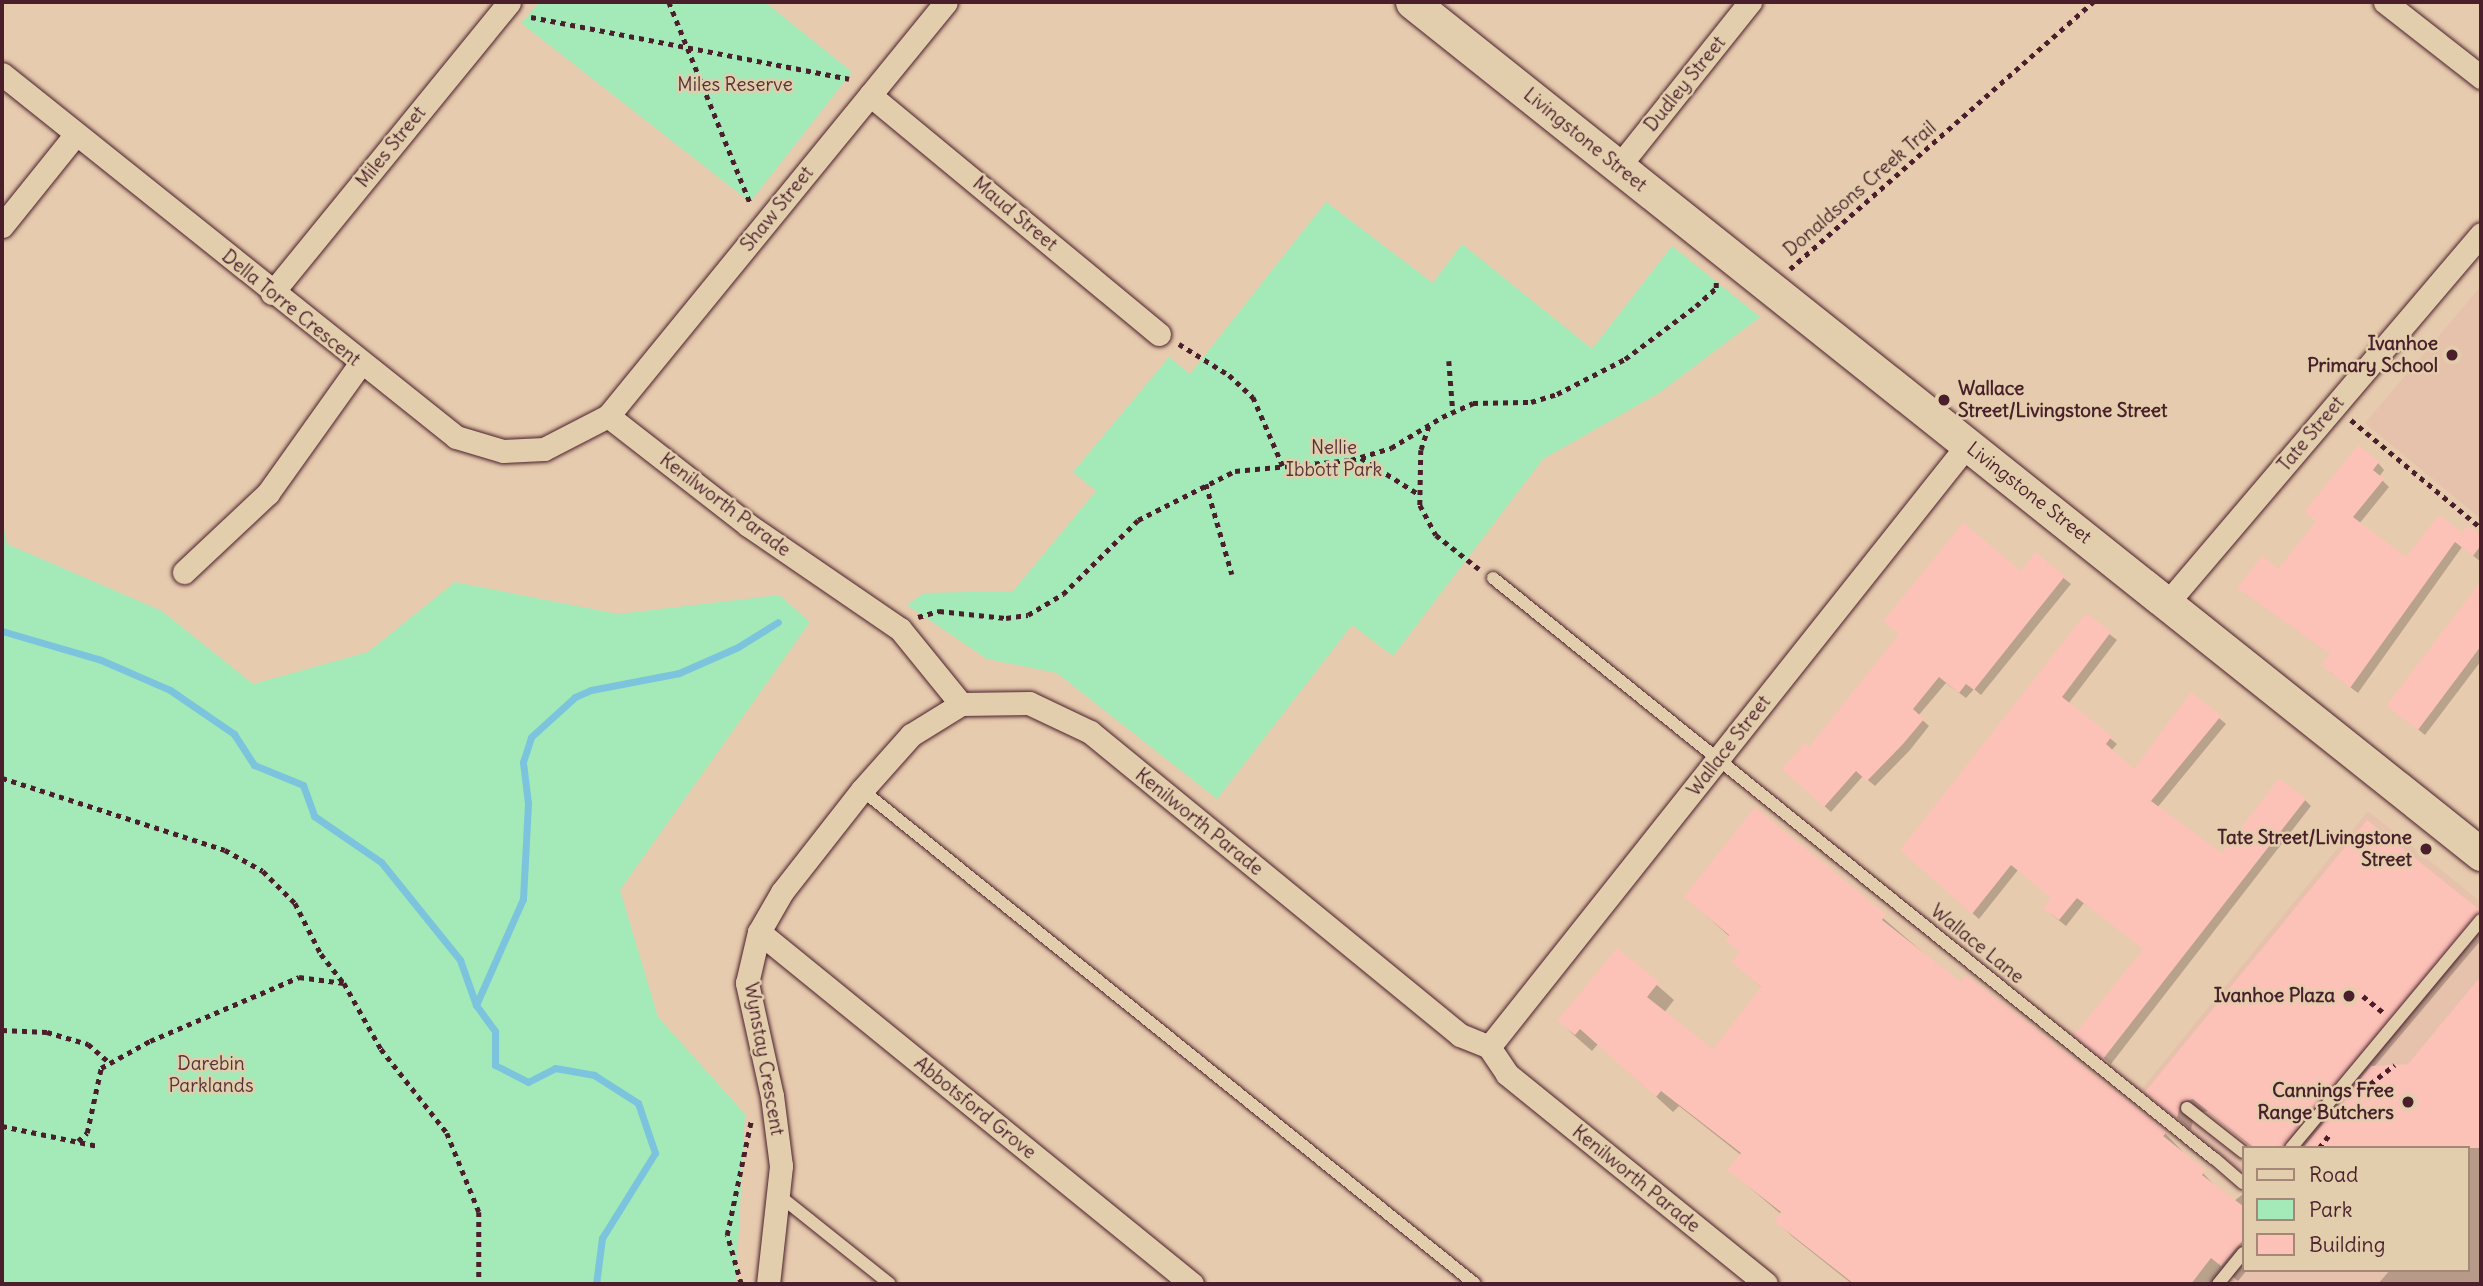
<!DOCTYPE html>
<style>
body{margin:0}
#map{position:relative;width:2483px;height:1286px;overflow:hidden;background:#e7cbae;font-family:Delius,sans-serif}
div>[style]{position:absolute}
[style*='--x']{left:calc(var(--x)*1px);top:calc(var(--y)*1px);width:calc(var(--w)*1px);rotate:calc(var(--a)*1deg)}
.built>*{inset:0;background:#e6c1ac}
.green>*{inset:0;background:#a3eab8}
.shadow>*{inset:0;background:#0003}
.stream>*{height:7px;margin:-3.5px;padding:0 3.5px;transform-origin:3.5px;border-radius:3.5px;background:#7cc4dd}
.building>*{inset:0;background:#fcc1b7}
.path>*{height:4.5px;margin-top:-2.25px;transform-origin:0;background:repeating-linear-gradient(90deg,#4a1f2b 0 5px,transparent 0 10px)}
.roads{filter:drop-shadow(0 0 2px #4a1f2b) drop-shadow(0 0 2px #4a1f2b)}
.lane>*{height:12px;margin:-6px;padding:0 6px;transform-origin:6px;border-radius:6px;background:#e2cdac}
.street>*{height:23px;margin:-11.5px;padding:0 11.5px;transform-origin:11.5px;border-radius:11.5px;background:#e2cdac}
.secondary>*{height:33px;margin:-16.5px;padding:0 16.5px;transform-origin:16.5px;border-radius:16.5px;background:#e2cdac}
.dots>*{width:19px;height:19px;translate:-50% -50%;box-sizing:border-box;border:4px solid #e2cdac;border-radius:50%}
span{translate:-50% -50%;white-space:nowrap;text-align:center;line-height:1.15;-webkit-text-stroke:5px #e2cdac;paint-order:stroke}
.street-label{font-size:19px;color:#4a1f2b}
.park-label{font-size:19px;color:#533339}
.poi-label{font-size:19px;color:#4a1f2b;font-weight:700}
.right{translate:-100% -50%;text-align:right}
.left{translate:0 -50%;text-align:left}
.frame{position:absolute;inset:0;border:4px solid #4a1f2b;pointer-events:none}
.legend{position:absolute;left:2242px;top:1146px;width:228px;height:126px;box-sizing:border-box;background:#e2cdac;border:2px solid #a58778;margin:0;padding:9px 12px;list-style:none;font-size:21px;color:#4a1f2b}
.legend li{display:flex;align-items:center;gap:14px;height:35px}
.legend b{width:35px;border:2px solid #a58778}
</style>
<div id="map">
<div class="built">
<i style="clip-path:polygon(2481px 286px,2481px 519px,2365px 423px)"></i>
<i style="clip-path:polygon(2368px 811px,2481px 902px,2481px 1284px,2231px 1284px,2243px 1269px,2467px 1270px,2467px 1148px,2243px 1148px,2243px 1173px,2141px 1090px)"></i>
</div>
<div class="green">
<i style="clip-path:polygon(540px 2px,765px 2px,852px 72px,750px 202px,521px 23px)"></i>
<i style="clip-path:polygon(1326px 202px,1433px 283px,1462px 244px,1592px 349px,1672px 246px,1760px 317px,1659px 393px,1543px 459px,1393px 656px,1352px 625px,1217px 799px,1057px 673px,987px 659px,907px 605px,924px 593px,1013px 591px,1096px 491px,1073px 472px,1169px 357px,1190px 374px)"></i>
<i style="clip-path:polygon(2px 520px,7px 544px,162px 611px,253px 684px,368px 652px,455px 582px,618px 614px,779px 595px,810px 622px,620px 890px,658px 1017px,745px 1114px,736px 1284px,2px 1284px)"></i>
</div>
<div class="shadow">
<i style="clip-path:polygon(2378px 463px,2384px 470px,2379px 477px,2389px 487px,2359px 524px,2407px 560px,2462px 535px,2468px 528px,2481px 538px,2481px 562px,2462px 547px,2358px 693px,2330px 672px,2332px 655px,2246px 594px,2278px 571px)"></i>
<i style="clip-path:polygon(2035px 555px,2071px 584px,1981px 695px,1974px 689px,1966px 698px,1946px 683px,1918px 716px,1929px 726px,1910px 750px,1875px 786px,1863px 776px,1831px 812px,1790px 775px,1810px 750px,2021px 573px)"></i>
<i style="clip-path:polygon(2481px 583px,2481px 661px,2425px 735px,2389px 706px)"></i>
<i style="clip-path:polygon(2086px 616px,2117px 640px,2068px 704px,2117px 744px,2111px 751px,2135px 771px,2219px 718px,2226px 724px,2157px 808px,2222px 856px,2305px 800px,2311px 806px,2111px 1064px,2083px 1041px,2145px 949px,2084px 903px,2066px 926px,2051px 914px,2053px 898px,2018px 870px,1979px 919px,1909px 857px)"></i>
<i style="clip-path:polygon(1756px 809px,1961px 985px,2165px 1133px,2219px 1190px,2234px 1201px,2243px 1194px,2243px 1270px,2247px 1270px,2238px 1281px,2228px 1273px,2220px 1284px,1852px 1284px,1793px 1237px,1776px 1221px,1781px 1214px,1729px 1170px,1741px 1155px,1679px 1106px,1673px 1112px,1598px 1044px,1592px 1051px,1576px 1037px,1559px 1021px,1617px 950px,1674px 1000px,1664px 1013px,1713px 1051px,1762px 988px,1734px 962px,1742px 953px,1730px 937px,1686px 897px)"></i>
<i style="clip-path:polygon(2367px 823px,2481px 912px,2481px 940px,2373px 1068px,2409px 1065px,2481px 978px,2481px 1284px,2378px 1284px,2390px 1270px,2467px 1270px,2467px 1148px,2253px 1148px,2208px 1111px,2194px 1115px,2191px 1130px,2147px 1091px)"></i>
</div>
<div class="stream">
<i style="--x:2;--y:631;--w:103;--a:16.3"></i>
<i style="--x:101;--y:660;--w:75;--a:23.5"></i>
<i style="--x:170;--y:690;--w:78;--a:34.5"></i>
<i style="--x:234;--y:734;--w:37;--a:57"></i>
<i style="--x:254;--y:765;--w:53;--a:22.2"></i>
<i style="--x:303;--y:785;--w:33;--a:70"></i>
<i style="--x:314;--y:816;--w:81;--a:34.5"></i>
<i style="--x:381;--y:862;--w:126;--a:51.1"></i>
<i style="--x:460;--y:960;--w:48;--a:70.4"></i>
<i style="--x:476;--y:1005;--w:32;--a:54"></i>
<i style="--x:495;--y:1031;--w:34;--a:90"></i>
<i style="--x:495;--y:1065;--w:37;--a:27"></i>
<i style="--x:528;--y:1082;--w:30;--a:-27"></i>
<i style="--x:555;--y:1068;--w:40;--a:10"></i>
<i style="--x:594;--y:1075;--w:52;--a:32.5"></i>
<i style="--x:638;--y:1103;--w:53;--a:71.2"></i>
<i style="--x:655;--y:1153;--w:100;--a:121.9"></i>
<i style="--x:602;--y:1238;--w:46;--a:97.4"></i>
<i style="--x:476;--y:1005;--w:116;--a:-66.1"></i>
<i style="--x:523;--y:899;--w:96;--a:-87"></i>
<i style="--x:528;--y:803;--w:41;--a:-97"></i>
<i style="--x:523;--y:762;--w:26;--a:-72"></i>
<i style="--x:531;--y:737;--w:59;--a:-42.3"></i>
<i style="--x:575;--y:697;--w:17;--a:-24"></i>
<i style="--x:591;--y:690;--w:90;--a:-10.9"></i>
<i style="--x:679;--y:673;--w:64;--a:-23.8"></i>
<i style="--x:738;--y:647;--w:47;--a:-32"></i>
</div>
<div class="building">
<i style="clip-path:polygon(2358px 445px,2379px 462px,2373px 470px,2384px 479px,2353px 517px,2406px 557px,2439px 515px,2462px 532px,2468px 525px,2481px 536px,2481px 545px,2473px 556px,2455px 542px,2350px 688px,2321px 665px,2330px 654px,2237px 588px,2262px 556px,2278px 569px,2316px 521px,2304px 512px)"></i>
<i style="clip-path:polygon(1963px 523px,2021px 571px,2035px 552px,2065px 576px,1974px 690px,1966px 684px,1959px 693px,1939px 677px,1913px 709px,1924px 719px,1903px 744px,1867px 781px,1856px 771px,1824px 807px,1782px 769px,1805px 743px,1809px 747px,1899px 634px,1883px 621px)"></i>
<i style="clip-path:polygon(2481px 581px,2481px 646px,2418px 730px,2386px 706px)"></i>
<i style="clip-path:polygon(2086px 613px,2111px 632px,2062px 697px,2112px 736px,2106px 744px,2134px 769px,2191px 692px,2221px 716px,2151px 801px,2222px 853px,2279px 778px,2306px 799px,2103px 1059px,2074px 1035px,2143px 949px,2077px 898px,2059px 920px,2043px 908px,2051px 898px,2011px 865px,1972px 914px,1900px 850px)"></i>
<i style="clip-path:polygon(1755px 807px,1886px 914px,1882px 920px,1961px 982px,1966px 975px,2167px 1132px,2163px 1136px,2206px 1170px,2202px 1175px,2243px 1206px,2243px 1240px,2221px 1266px,2211px 1258px,2191px 1284px,1854px 1284px,1774px 1221px,1781px 1212px,1727px 1170px,1741px 1153px,1661px 1091px,1656px 1097px,1580px 1029px,1575px 1035px,1557px 1021px,1617px 948px,1659px 982px,1647px 997px,1713px 1049px,1761px 987px,1732px 962px,1740px 952px,1725px 940px,1729px 935px,1684px 897px)"></i>
<i style="clip-path:polygon(2367px 820px,2481px 911px,2282px 1148px,2254px 1148px,2193px 1099px,2181px 1102px,2177px 1118px,2145px 1092px)"></i>
<i style="clip-path:polygon(2481px 976px,2481px 1148px,2303px 1148px,2371px 1066px,2408px 1064px)"></i>
</div>
<div class="path">
<i style="--x:669;--y:2;--w:216;--a:68"></i>
<i style="--x:531;--y:17;--w:324;--a:11"></i>
<i style="--x:1790;--y:269;--w:404;--a:-41.4"></i>
<i style="--x:1179;--y:344;--w:59;--a:31.8"></i>
<i style="--x:1229;--y:375;--w:33;--a:43"></i>
<i style="--x:1253;--y:397;--w:75;--a:66.5"></i>
<i style="--x:1449;--y:361;--w:51;--a:85.5"></i>
<i style="--x:2351;--y:420;--w:169;--a:39.7"></i>
<i style="--x:1429;--y:426;--w:25;--a:108"></i>
<i style="--x:1421;--y:450;--w:55;--a:91"></i>
<i style="--x:1420;--y:505;--w:34;--a:62"></i>
<i style="--x:1436;--y:535;--w:55;--a:38.3"></i>
<i style="--x:1361;--y:458;--w:70;--a:32.1"></i>
<i style="--x:1206;--y:484;--w:94;--a:73.9"></i>
<i style="--x:918;--y:617;--w:22;--a:-16"></i>
<i style="--x:939;--y:611;--w:67;--a:6"></i>
<i style="--x:1006;--y:618;--w:22;--a:-8"></i>
<i style="--x:1028;--y:615;--w:41;--a:-31"></i>
<i style="--x:1063;--y:594;--w:105;--a:-44.6"></i>
<i style="--x:1138;--y:520;--w:109;--a:-26.8"></i>
<i style="--x:1235;--y:471;--w:117;--a:-5.4"></i>
<i style="--x:1351;--y:460;--w:42;--a:-16.7"></i>
<i style="--x:1391;--y:448;--w:60;--a:-31.3"></i>
<i style="--x:1442;--y:417;--w:34;--a:-24"></i>
<i style="--x:1473;--y:403;--w:58;--a:-1"></i>
<i style="--x:1531;--y:402;--w:27;--a:-17"></i>
<i style="--x:1557;--y:394;--w:76;--a:-27.2"></i>
<i style="--x:1625;--y:359;--w:89;--a:-36.7"></i>
<i style="--x:1696;--y:306;--w:27;--a:-42"></i>
<i style="--x:1716;--y:288;--w:9;--a:-90"></i>
<i style="--x:2;--y:778;--w:234;--a:17.9"></i>
<i style="--x:225;--y:850;--w:43;--a:28.9"></i>
<i style="--x:263;--y:871;--w:45;--a:45"></i>
<i style="--x:295;--y:903;--w:57;--a:63"></i>
<i style="--x:321;--y:954;--w:36;--a:52"></i>
<i style="--x:2363;--y:996;--w:27;--a:39"></i>
<i style="--x:2;--y:1030;--w:45;--a:2.5"></i>
<i style="--x:47;--y:1032;--w:43;--a:16.3"></i>
<i style="--x:88;--y:1044;--w:29;--a:41"></i>
<i style="--x:2370;--y:1084;--w:31;--a:-38"></i>
<i style="--x:2;--y:1126;--w:98;--a:11.8"></i>
<i style="--x:78;--y:1141;--w:12;--a:-42"></i>
<i style="--x:87;--y:1133;--w:66;--a:-77.8"></i>
<i style="--x:101;--y:1068;--w:56;--a:-28.9"></i>
<i style="--x:150;--y:1041;--w:162;--a:-23.2"></i>
<i style="--x:299;--y:977;--w:45;--a:7.6"></i>
<i style="--x:344;--y:983;--w:76;--a:60.7"></i>
<i style="--x:381;--y:1049;--w:107;--a:51.8"></i>
<i style="--x:447;--y:1133;--w:85;--a:67.9"></i>
<i style="--x:479;--y:1212;--w:72;--a:90"></i>
<i style="--x:2319;--y:1148;--w:16;--a:-52"></i>
<i style="--x:741;--y:1284;--w:51;--a:-105.9"></i>
<i style="--x:727;--y:1235;--w:116;--a:-78.1"></i>
</div>
<div class="roads">
<div class="lane">
<i style="--x:1493;--y:578;--w:925;--a:38.85"></i>
<i style="--x:862;--y:790;--w:787;--a:38.86"></i>
<i style="--x:2187;--y:1108;--w:71;--a:38.2"></i>
<i style="--x:2291;--y:1148;--w:297;--a:-50.2"></i>
<i style="--x:2215;--y:1159;--w:37;--a:41"></i>
<i style="--x:781;--y:1197;--w:139;--a:38.6"></i>
<i style="--x:2218;--y:1284;--w:40;--a:-51"></i>
</div>
<div class="street">
<i style="--x:2385;--y:2;--w:122;--a:38"></i>
<i style="--x:2;--y:74;--w:581;--a:38.64"></i>
<i style="--x:456;--y:437;--w:49;--a:16.6"></i>
<i style="--x:503;--y:451;--w:41;--a:-2.8"></i>
<i style="--x:544;--y:449;--w:72;--a:-27.3"></i>
<i style="--x:608;--y:416;--w:534;--a:-50.77"></i>
<i style="--x:870;--y:95;--w:375;--a:39.6"></i>
<i style="--x:1619;--y:166;--w:210;--a:-51.4"></i>
<i style="--x:2;--y:226;--w:118;--a:-51.2"></i>
<i style="--x:272;--y:293;--w:375;--a:-50.8"></i>
<i style="--x:608;--y:416;--w:177;--a:37.9"></i>
<i style="--x:748;--y:525;--w:184;--a:34.4"></i>
<i style="--x:900;--y:629;--w:97;--a:50.9"></i>
<i style="--x:184;--y:572;--w:115;--a:-43.2"></i>
<i style="--x:268;--y:493;--w:158;--a:-54.5"></i>
<i style="--x:2168;--y:602;--w:483;--a:-49.6"></i>
<i style="--x:961;--y:704;--w:68;--a:-0.8"></i>
<i style="--x:1029;--y:703;--w:68;--a:25.4"></i>
<i style="--x:1090;--y:732;--w:478;--a:39.3"></i>
<i style="--x:1460;--y:1035;--w:31;--a:22"></i>
<i style="--x:1489;--y:1047;--w:32;--a:56"></i>
<i style="--x:1507;--y:1074;--w:333;--a:39"></i>
<i style="--x:759;--y:932;--w:558;--a:39.11"></i>
<i style="--x:1489;--y:1047;--w:770;--a:-51.54"></i>
<i style="--x:768;--y:1284;--w:119;--a:-83.7"></i>
<i style="--x:781;--y:1166;--w:71;--a:-97.3"></i>
<i style="--x:772;--y:1096;--w:116;--a:-102.5"></i>
<i style="--x:747;--y:983;--w:52;--a:-76.8"></i>
<i style="--x:759;--y:932;--w:46;--a:-60.1"></i>
<i style="--x:782;--y:892;--w:130;--a:-51.9"></i>
<i style="--x:862;--y:790;--w:74;--a:-48.3"></i>
<i style="--x:911;--y:735;--w:59;--a:-31.8"></i>
</div>
<div class="secondary">
<i style="--x:1412;--y:2;--w:1367;--a:38.56"></i>
</div>
</div>
<div class="dots">
<i style="left:2452px;top:355px;background:#4a1f2b"></i>
<i style="left:1944px;top:400px;background:#4a1f2b"></i>
<i style="left:2426px;top:849px;background:#4a1f2b"></i>
<i style="left:2349px;top:996px;background:#4a1f2b"></i>
<i style="left:2408px;top:1102px;background:#4a1f2b"></i>
</div>
<div class="street-label">
<span style="left:1685px;top:84px;rotate:-51deg">Dudley Street</span>
<span style="left:1585px;top:140px;rotate:39deg">Livingstone Street</span>
<span style="left:391px;top:147px;rotate:-51deg">Miles Street</span>
<span style="left:1860px;top:189px;rotate:-41deg">Donaldsons Creek Trail</span>
<span style="left:777px;top:209px;rotate:-51deg">Shaw Street</span>
<span style="left:1015px;top:214px;rotate:40deg">Maud Street</span>
<span style="left:291px;top:308px;rotate:39deg">Della Torre Crescent</span>
<span style="left:2311px;top:434px;rotate:-50deg">Tate Street</span>
<span style="left:2029px;top:493px;rotate:38deg">Livingstone Street</span>
<span style="left:725px;top:505px;rotate:37deg">Kenilworth Parade</span>
<span style="left:1729px;top:746px;rotate:-52deg">Wallace Street</span>
<span style="left:1199px;top:822px;rotate:39deg">Kenilworth Parade</span>
<span style="left:1977px;top:944px;rotate:39deg">Wallace Lane</span>
<span style="left:764px;top:1059px;rotate:80deg">Wynstay Crescent</span>
<span style="left:975px;top:1108px;rotate:39deg">Abbotsford Grove</span>
<span style="left:1636px;top:1179px;rotate:39deg">Kenilworth Parade</span>
</div>
<div class="park-label">
<span style="left:735px;top:85px">Miles Reserve</span>
<span style="left:1334px;top:459px">Nellie<br>Ibbott Park</span>
<span style="left:211px;top:1075px">Darebin<br>Parklands</span>
</div>
<div class="poi-label">
<span class="right" style="left:2438px;top:355px">Ivanhoe<br>Primary School</span>
<span class="left" style="left:1958px;top:400px">Wallace<br>Street/Livingstone Street</span>
<span class="right" style="left:2412px;top:849px">Tate Street/Livingstone<br>Street</span>
<span class="right" style="left:2335px;top:996px">Ivanhoe Plaza</span>
<span class="right" style="left:2394px;top:1102px">Cannings Free<br>Range Butchers</span>
</div>
<div class="frame"></div>
<ul class="legend">
<li><b style="height:9px;background:#e2cdac"></b>Road</li>
<li><b style="height:19px;background:#a3eab8"></b>Park</li>
<li><b style="height:19px;background:#fcc1b7"></b>Building</li>
</ul>
</div>
